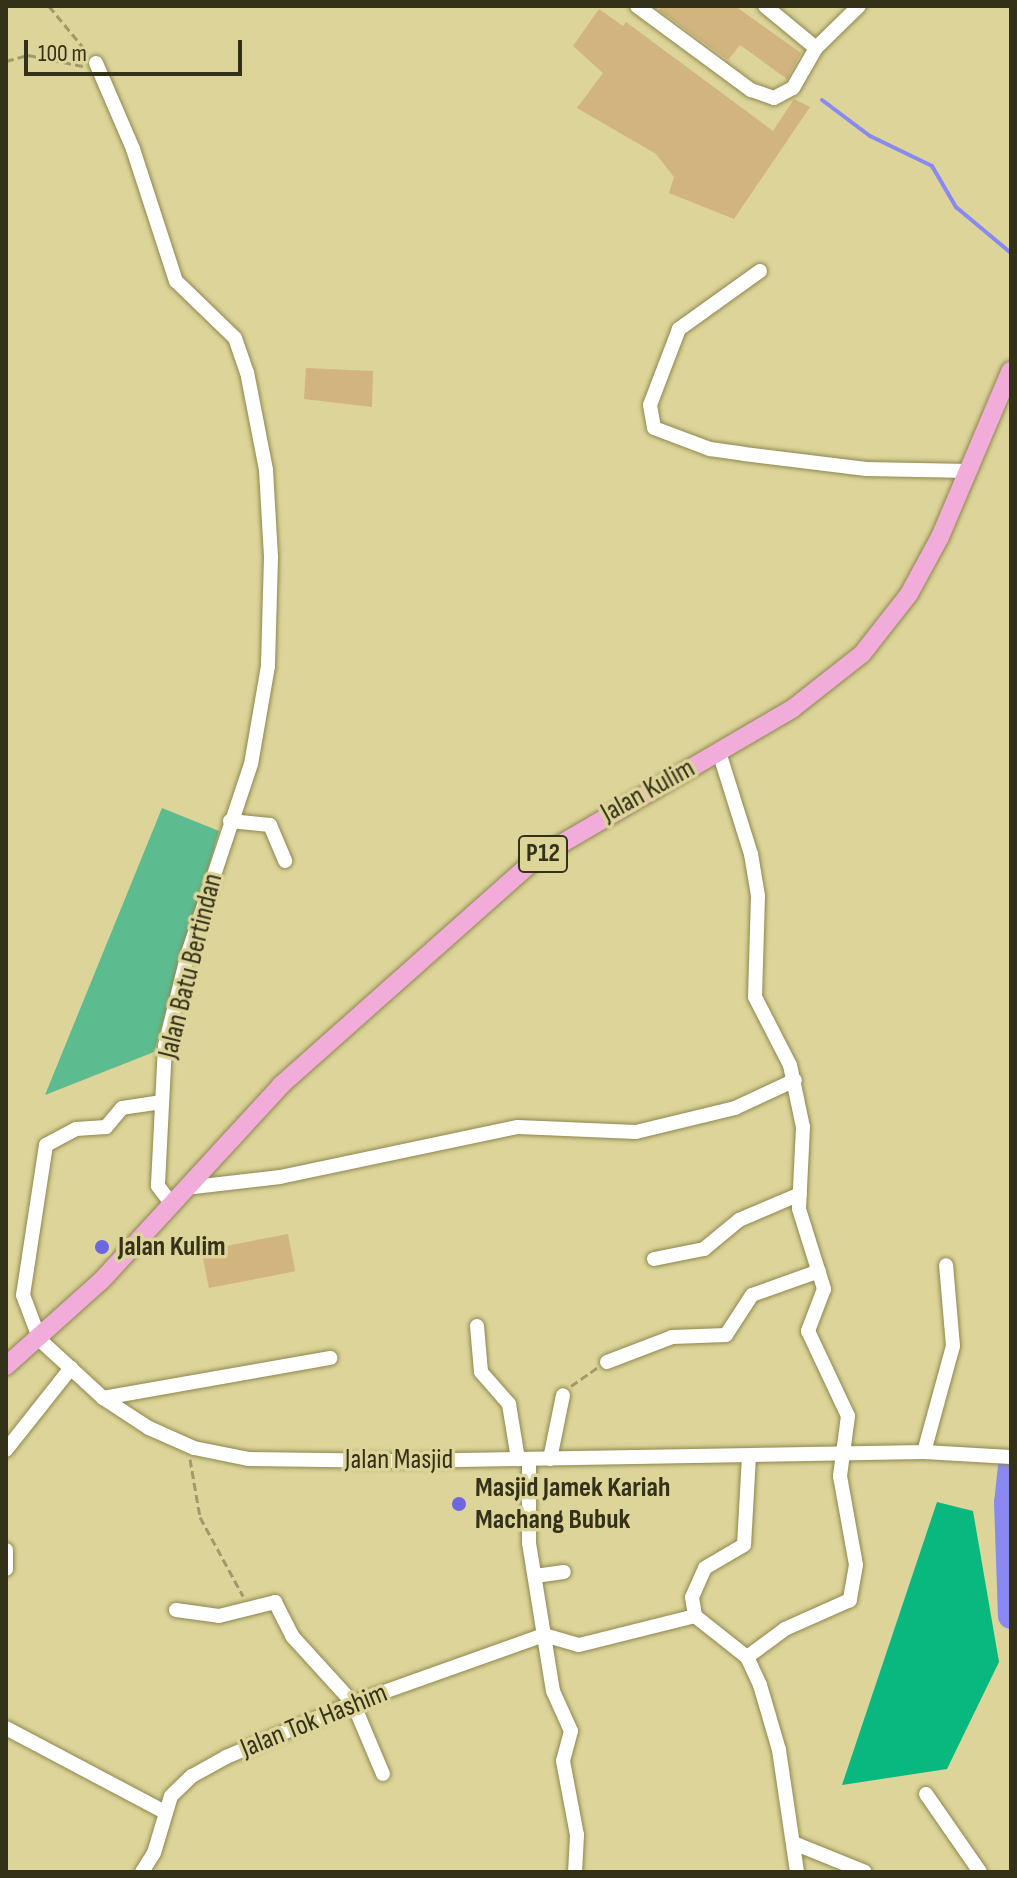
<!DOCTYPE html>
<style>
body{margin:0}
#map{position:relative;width:1017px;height:1878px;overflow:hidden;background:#dcd499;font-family:"Sofia Sans Condensed",sans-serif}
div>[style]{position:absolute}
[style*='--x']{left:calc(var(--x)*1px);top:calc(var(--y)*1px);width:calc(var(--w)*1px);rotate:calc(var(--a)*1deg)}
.green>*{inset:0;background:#5cbc90}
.forest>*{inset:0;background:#08b87e}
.stream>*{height:4px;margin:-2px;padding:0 2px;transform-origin:2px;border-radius:2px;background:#8989f1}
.river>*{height:26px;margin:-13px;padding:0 13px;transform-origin:13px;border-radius:13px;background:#8989f1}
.building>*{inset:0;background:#d2b47f;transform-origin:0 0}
.path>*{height:3px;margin-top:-1.5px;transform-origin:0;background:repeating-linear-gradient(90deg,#a09a6b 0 8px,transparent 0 12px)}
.roads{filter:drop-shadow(0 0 2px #8e874e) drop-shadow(0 0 2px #8e874e)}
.minor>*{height:14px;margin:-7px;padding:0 7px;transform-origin:7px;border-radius:7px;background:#fff}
.major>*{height:18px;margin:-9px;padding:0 9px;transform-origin:9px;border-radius:9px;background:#f1acda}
.dots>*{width:22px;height:22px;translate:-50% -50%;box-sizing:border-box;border:4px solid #dcd499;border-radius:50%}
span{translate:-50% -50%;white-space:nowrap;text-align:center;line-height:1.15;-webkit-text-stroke:7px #dcd499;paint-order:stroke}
.shield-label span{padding:2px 6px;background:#dcd499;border:2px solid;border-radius:6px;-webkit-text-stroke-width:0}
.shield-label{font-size:26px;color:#343119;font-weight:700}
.street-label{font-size:28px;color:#343119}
.poi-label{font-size:28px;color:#343119;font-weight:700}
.left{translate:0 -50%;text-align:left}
.frame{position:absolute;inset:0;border:8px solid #343119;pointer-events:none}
.scale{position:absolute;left:24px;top:40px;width:218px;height:36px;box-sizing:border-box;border:4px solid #343119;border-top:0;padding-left:10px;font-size:24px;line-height:28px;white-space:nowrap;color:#343119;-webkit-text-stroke:6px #dcd499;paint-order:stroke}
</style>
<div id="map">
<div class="green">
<i style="clip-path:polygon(162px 808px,219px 831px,154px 1052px,45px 1095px)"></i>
</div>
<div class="forest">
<i style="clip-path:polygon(937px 1502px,973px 1511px,999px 1662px,947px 1769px,842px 1785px)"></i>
</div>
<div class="stream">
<i style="--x:822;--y:100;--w:60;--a:36.9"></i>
<i style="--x:870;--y:136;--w:69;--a:25.8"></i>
<i style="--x:932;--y:166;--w:48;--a:59.7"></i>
<i style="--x:956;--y:207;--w:72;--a:39.9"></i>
</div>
<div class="river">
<i style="--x:1011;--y:1466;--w:36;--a:96"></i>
<i style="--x:1007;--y:1502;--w:114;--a:88"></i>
</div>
<div class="building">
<i style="clip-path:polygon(662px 6px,735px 6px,801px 53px,787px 79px,740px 45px,728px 60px,659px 10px)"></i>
<i style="clip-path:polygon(599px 9px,623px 26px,626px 22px,773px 131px,794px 99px,810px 107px,734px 219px,669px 193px,674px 177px,656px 154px,577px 108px,603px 73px,573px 46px)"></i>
<i style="clip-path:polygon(306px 368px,373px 371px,372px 407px,304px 399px)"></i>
<i style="left:288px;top:1234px;width:38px;height:88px;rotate:79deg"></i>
</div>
<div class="path">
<i style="--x:49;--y:6;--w:60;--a:50.4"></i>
<i style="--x:6;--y:61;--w:23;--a:-15"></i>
<i style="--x:28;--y:55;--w:56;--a:11.3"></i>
<i style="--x:571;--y:1386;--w:32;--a:-35"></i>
<i style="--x:190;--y:1459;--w:59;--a:80.2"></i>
<i style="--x:200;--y:1517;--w:90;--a:61.4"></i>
</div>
<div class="roads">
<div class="minor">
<i style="--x:637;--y:6;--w:142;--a:36.4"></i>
<i style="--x:751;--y:90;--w:24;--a:19"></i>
<i style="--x:774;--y:98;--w:21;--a:-28"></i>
<i style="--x:793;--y:88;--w:46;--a:-60.1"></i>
<i style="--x:816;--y:48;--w:60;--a:-44.3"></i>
<i style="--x:765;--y:6;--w:66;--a:39.5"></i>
<i style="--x:96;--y:63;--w:94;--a:66.7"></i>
<i style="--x:133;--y:149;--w:139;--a:72"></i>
<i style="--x:176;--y:281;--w:82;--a:44"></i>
<i style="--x:235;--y:338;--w:36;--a:71"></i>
<i style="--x:247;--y:372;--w:100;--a:79"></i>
<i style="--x:266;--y:470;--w:87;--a:86.7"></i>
<i style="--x:271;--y:557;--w:109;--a:91.6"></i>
<i style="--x:268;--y:666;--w:99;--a:99.8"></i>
<i style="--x:251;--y:764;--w:199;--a:108.4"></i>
<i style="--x:188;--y:953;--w:96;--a:103.9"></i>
<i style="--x:165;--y:1046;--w:140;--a:92.9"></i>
<i style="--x:158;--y:1186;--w:21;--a:53"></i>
<i style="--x:760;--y:271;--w:100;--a:144.4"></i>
<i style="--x:679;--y:329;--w:81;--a:110.9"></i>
<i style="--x:650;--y:405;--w:23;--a:80"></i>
<i style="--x:654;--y:428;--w:60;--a:20.6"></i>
<i style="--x:710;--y:449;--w:34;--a:8"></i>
<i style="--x:744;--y:454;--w:123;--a:7"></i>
<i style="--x:866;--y:469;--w:103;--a:1.1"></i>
<i style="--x:719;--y:752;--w:107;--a:72.6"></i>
<i style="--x:751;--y:854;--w:43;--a:80.5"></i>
<i style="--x:758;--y:896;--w:101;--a:91.7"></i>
<i style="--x:755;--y:997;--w:76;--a:62.8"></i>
<i style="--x:790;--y:1065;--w:63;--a:78.2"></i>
<i style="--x:803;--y:1127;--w:82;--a:92.8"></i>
<i style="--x:799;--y:1209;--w:84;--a:72.6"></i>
<i style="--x:824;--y:1289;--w:45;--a:110.9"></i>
<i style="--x:808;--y:1331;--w:94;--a:64.8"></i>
<i style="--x:848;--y:1416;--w:61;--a:97.6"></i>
<i style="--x:840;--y:1476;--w:90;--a:79.8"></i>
<i style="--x:856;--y:1565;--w:36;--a:100"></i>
<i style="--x:850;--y:1600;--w:71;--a:156"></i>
<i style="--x:785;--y:1629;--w:47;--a:143.6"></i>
<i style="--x:230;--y:821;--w:40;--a:5.7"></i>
<i style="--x:270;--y:825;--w:39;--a:67"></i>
<i style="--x:162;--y:1102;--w:40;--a:171.5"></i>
<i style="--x:122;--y:1108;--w:25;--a:130"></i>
<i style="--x:106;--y:1127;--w:30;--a:176"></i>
<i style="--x:76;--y:1129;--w:34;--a:152"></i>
<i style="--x:46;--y:1145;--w:152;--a:98.7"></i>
<i style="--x:23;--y:1295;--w:48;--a:69.3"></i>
<i style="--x:40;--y:1340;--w:86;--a:42.6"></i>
<i style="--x:103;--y:1398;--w:55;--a:33.1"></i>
<i style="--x:149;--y:1428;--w:49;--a:24"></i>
<i style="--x:194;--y:1448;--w:55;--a:11.5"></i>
<i style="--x:248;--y:1459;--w:152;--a:0.8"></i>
<i style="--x:400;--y:1461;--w:524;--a:-0.98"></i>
<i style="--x:924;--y:1452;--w:87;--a:3.3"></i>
<i style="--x:185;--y:1188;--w:96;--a:-6.6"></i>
<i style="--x:280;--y:1177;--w:243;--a:-11.9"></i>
<i style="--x:518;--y:1127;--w:118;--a:2.4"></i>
<i style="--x:636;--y:1132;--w:102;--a:-13.6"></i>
<i style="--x:735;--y:1108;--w:66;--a:-25"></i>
<i style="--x:654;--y:1259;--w:51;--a:-11.3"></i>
<i style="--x:704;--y:1249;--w:45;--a:-39.6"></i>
<i style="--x:739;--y:1220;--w:66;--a:-23.1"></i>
<i style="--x:477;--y:1326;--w:46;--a:85"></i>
<i style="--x:481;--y:1372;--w:43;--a:48.8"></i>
<i style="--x:509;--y:1404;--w:56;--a:80.7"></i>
<i style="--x:607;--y:1362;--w:70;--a:-21"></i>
<i style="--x:672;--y:1337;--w:54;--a:-2.1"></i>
<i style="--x:726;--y:1335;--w:48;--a:-57"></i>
<i style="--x:752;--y:1295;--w:71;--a:-19.7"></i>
<i style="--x:103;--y:1398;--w:231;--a:-10"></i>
<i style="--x:6;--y:1450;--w:105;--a:-51.6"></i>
<i style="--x:924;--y:1452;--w:110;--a:-74.7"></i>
<i style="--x:953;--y:1346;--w:81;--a:-94.9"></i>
<i style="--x:749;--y:1456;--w:89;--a:93.2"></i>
<i style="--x:744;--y:1545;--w:45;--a:149.5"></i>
<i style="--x:705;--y:1568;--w:32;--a:114"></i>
<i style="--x:692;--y:1597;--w:19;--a:81"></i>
<i style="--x:695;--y:1616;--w:66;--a:38.3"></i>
<i style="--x:747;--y:1657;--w:31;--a:65"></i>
<i style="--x:760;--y:1685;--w:68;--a:73.7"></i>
<i style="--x:779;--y:1750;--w:123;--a:81.6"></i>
<i style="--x:529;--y:1459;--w:84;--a:90"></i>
<i style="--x:529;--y:1543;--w:150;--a:80.8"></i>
<i style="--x:553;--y:1691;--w:44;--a:65.8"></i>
<i style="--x:571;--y:1731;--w:31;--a:105"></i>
<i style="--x:563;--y:1761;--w:75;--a:79.3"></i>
<i style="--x:577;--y:1835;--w:37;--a:93"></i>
<i style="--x:550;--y:1459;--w:65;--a:-78.5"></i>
<i style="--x:6;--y:1550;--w:19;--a:90"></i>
<i style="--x:535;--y:1576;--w:29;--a:-8"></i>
<i style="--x:176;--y:1610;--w:43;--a:7.9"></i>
<i style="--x:219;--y:1616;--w:58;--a:-14"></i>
<i style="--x:275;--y:1602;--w:38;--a:63"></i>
<i style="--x:292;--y:1636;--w:91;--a:47.7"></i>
<i style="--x:353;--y:1703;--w:77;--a:67.1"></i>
<i style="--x:6;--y:1728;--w:178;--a:27.9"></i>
<i style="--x:926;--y:1794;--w:95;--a:55.3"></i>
<i style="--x:796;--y:1844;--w:74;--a:22.1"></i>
<i style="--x:142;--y:1872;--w:22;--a:-58"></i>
<i style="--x:154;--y:1853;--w:59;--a:-73.4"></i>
<i style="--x:171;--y:1796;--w:29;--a:-44"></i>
<i style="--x:192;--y:1776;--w:39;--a:-29"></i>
<i style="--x:226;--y:1757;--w:138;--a:-23"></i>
<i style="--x:353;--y:1703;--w:203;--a:-19.6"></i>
<i style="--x:544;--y:1635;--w:36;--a:16"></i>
<i style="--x:579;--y:1645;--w:120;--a:-14"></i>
</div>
<div class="major">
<i style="--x:6;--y:1366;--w:129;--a:-41.9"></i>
<i style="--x:102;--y:1280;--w:265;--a:-47.4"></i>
<i style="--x:281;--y:1085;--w:342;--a:-41.6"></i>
<i style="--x:537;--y:858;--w:295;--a:-30.3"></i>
<i style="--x:792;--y:709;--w:89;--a:-38.2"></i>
<i style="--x:862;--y:654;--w:76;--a:-51.9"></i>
<i style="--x:909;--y:594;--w:65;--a:-61.5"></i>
<i style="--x:940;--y:537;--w:181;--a:-67"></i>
</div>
</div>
<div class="dots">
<i style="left:102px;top:1247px;background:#6c66e0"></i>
<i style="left:459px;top:1504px;background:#6c66e0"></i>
</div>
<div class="shield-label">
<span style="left:543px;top:854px">P12</span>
</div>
<div class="street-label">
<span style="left:648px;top:791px;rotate:-29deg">Jalan Kulim</span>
<span style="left:191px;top:966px;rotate:-76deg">Jalan Batu Bertindan</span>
<span style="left:399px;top:1460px">Jalan Masjid</span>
<span style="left:314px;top:1721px;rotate:-22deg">Jalan Tok Hashim</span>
</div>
<div class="poi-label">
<span class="left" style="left:118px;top:1247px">Jalan Kulim</span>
<span class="left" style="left:475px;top:1504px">Masjid Jamek Kariah<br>Machang Bubuk</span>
</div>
<div class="frame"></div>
<div class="scale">100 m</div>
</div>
